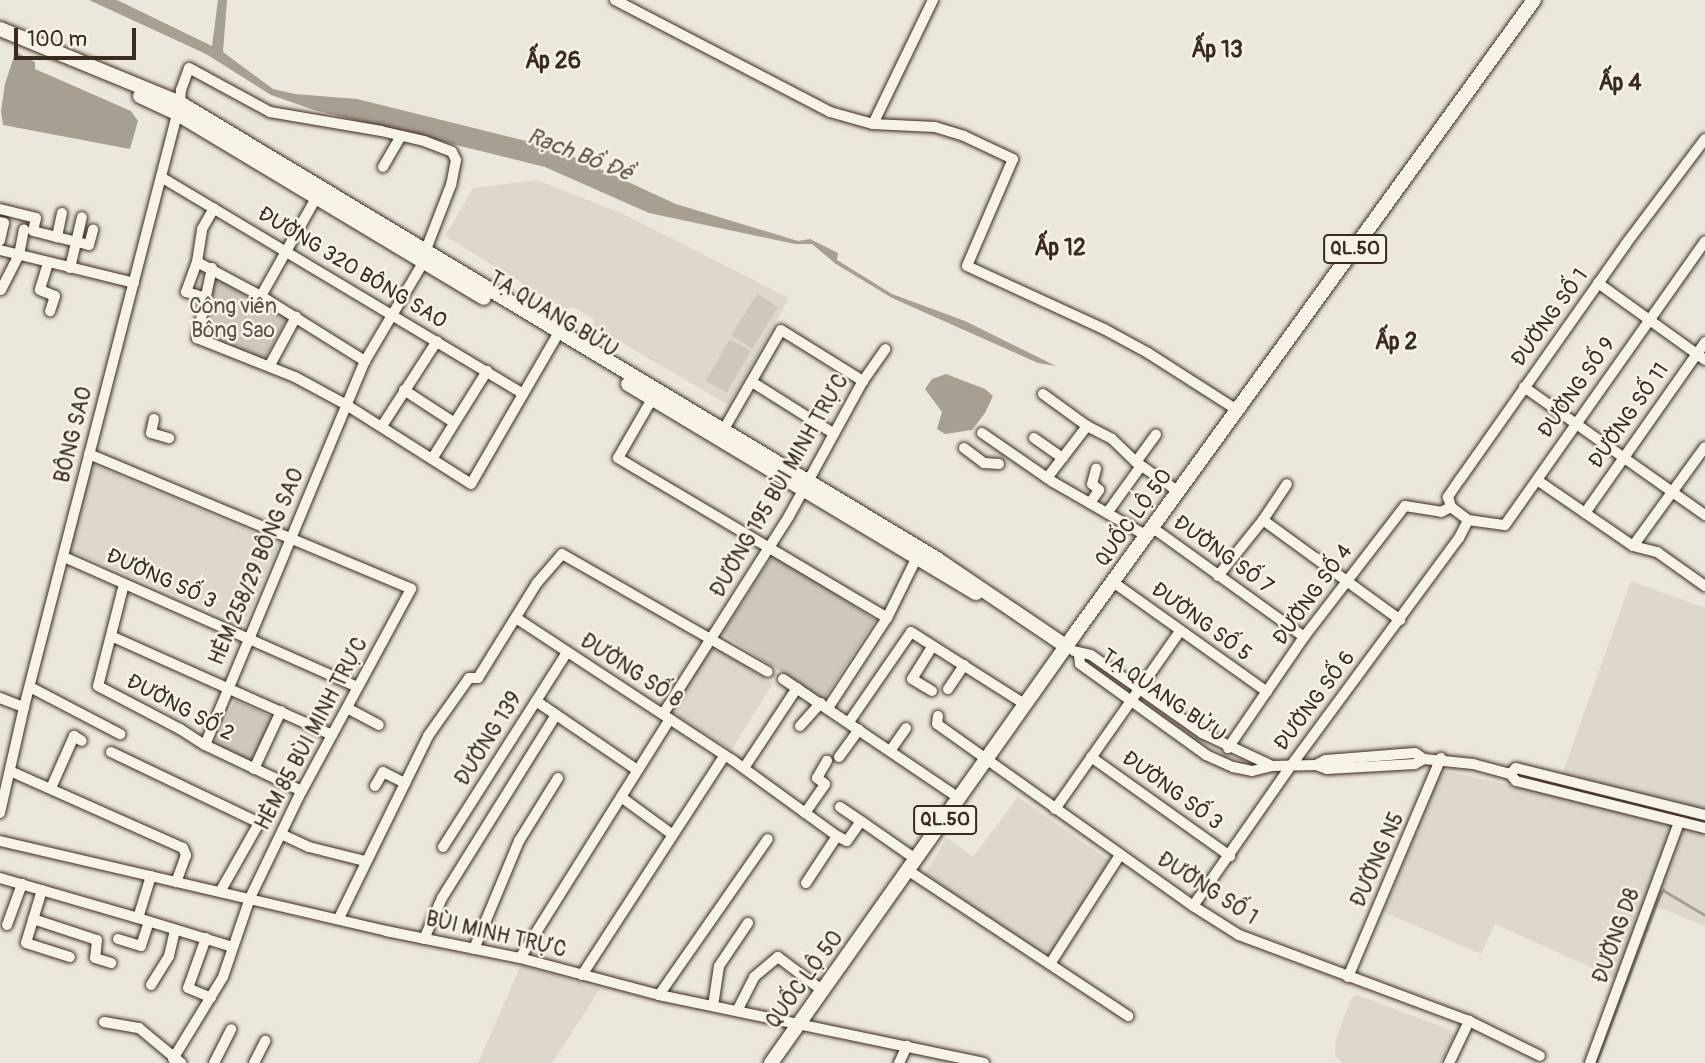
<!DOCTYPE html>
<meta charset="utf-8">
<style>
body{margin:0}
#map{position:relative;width:1705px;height:1063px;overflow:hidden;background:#ece7dc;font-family:Pangolin,sans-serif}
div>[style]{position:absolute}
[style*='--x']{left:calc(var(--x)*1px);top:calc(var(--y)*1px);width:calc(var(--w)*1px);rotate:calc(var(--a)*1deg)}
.built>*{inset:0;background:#ddd7cc;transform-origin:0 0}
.green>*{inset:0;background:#cec8bc;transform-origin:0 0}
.water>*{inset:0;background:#a89f93}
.stream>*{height:2.5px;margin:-1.25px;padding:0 1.25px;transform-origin:1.25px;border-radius:1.25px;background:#a89f93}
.roads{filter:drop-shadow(0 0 2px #3b2a1e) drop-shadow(0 0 2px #3b2a1e)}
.minor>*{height:10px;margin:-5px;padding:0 5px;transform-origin:5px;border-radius:5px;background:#f7f3e8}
.major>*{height:14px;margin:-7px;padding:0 7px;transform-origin:7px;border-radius:7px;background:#f7f3e8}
span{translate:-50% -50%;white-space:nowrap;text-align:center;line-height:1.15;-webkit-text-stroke:5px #f7f3e8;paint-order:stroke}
.shield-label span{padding:2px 5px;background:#f7f3e8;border:2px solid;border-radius:5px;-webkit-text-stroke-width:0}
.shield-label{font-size:19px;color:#3b2a1e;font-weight:700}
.street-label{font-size:21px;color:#3b2a1e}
.park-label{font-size:21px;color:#605246}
.neighbourhood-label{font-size:23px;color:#3b2a1e;font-weight:700}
.water-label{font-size:23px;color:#615347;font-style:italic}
.scale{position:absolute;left:14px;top:28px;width:122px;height:32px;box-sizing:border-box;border:4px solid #3b2a1e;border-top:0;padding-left:9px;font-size:21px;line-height:24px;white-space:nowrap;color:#3b2a1e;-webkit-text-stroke:5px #f7f3e8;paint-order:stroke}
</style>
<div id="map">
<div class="built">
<i style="clip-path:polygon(537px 180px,621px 213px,789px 298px,729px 405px,594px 327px,594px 319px,573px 307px,566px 310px,445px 236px,473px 188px)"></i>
<i style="left:94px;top:465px;width:201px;height:88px;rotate:23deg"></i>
<i style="clip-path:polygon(1631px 581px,1705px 608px,1705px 926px,1653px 905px,1625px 983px,1495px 924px,1481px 954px,1384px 912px,1441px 770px,1555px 795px)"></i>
<i style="left:711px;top:645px;width:73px;height:78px;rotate:32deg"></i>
<i style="clip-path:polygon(1018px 797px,1111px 862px,1047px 960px,921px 880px,947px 838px,973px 857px)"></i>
<i style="clip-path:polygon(521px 965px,600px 989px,552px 1063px,478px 1063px)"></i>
<i style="clip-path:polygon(1357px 995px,1451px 1030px,1454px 1037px,1441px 1063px,1342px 1063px,1335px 1056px,1336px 1039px,1352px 997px)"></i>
</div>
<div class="green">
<i style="clip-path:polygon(213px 276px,287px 318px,264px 360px,200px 335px)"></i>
<i style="left:757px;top:294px;width:25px;height:49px;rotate:32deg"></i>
<i style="left:730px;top:339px;width:24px;height:48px;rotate:30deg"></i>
<i style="left:774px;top:554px;width:121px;height:95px;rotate:33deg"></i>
<i style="left:235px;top:700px;width:43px;height:51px;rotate:25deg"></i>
</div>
<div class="water">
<i style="clip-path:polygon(89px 0,117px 0,212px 46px,218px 0,227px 0,223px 52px,273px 89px,295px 94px,357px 99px,554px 148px,676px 204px,798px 241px,810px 239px,838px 253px,837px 260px,892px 294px,965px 321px,1056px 366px,1038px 363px,892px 298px,836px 264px,812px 244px,795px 244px,649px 213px,545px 167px,314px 110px,271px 95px,206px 54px)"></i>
<i style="clip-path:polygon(18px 53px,35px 62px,35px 69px,131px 111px,138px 121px,130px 149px,3px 125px,1px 111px,5px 84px,14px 56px)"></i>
<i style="clip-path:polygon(946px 374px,985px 389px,993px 396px,985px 413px,972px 430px,945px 434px,937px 429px,942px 412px,925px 389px,932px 379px)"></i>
</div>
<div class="stream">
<i style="--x:1596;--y:1063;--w:181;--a:-69.3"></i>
<i style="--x:1660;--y:894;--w:5;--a:-53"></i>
<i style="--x:1663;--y:890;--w:49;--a:30.8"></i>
</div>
<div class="roads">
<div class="minor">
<i style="--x:615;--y:0;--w:242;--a:27.5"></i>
<i style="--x:830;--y:112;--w:45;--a:15.6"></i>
<i style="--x:873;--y:124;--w:62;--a:2.8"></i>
<i style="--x:935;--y:127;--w:30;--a:17"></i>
<i style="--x:964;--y:136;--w:54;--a:25.1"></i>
<i style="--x:1013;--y:159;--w:116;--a:113.3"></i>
<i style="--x:967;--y:266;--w:151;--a:24.7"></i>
<i style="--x:1104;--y:329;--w:50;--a:28.6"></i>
<i style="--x:1148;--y:353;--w:106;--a:32.6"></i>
<i style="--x:873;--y:124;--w:138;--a:-64.2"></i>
<i style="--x:1705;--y:139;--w:131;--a:127"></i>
<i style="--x:1626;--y:244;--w:288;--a:125.2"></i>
<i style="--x:1460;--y:479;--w:22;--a:124"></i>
<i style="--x:1448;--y:497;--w:10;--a:73"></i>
<i style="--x:1451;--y:507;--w:21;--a:37"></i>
<i style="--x:1468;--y:520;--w:37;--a:8"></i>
<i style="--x:1505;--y:525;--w:347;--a:-54.8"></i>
<i style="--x:383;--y:167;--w:34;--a:-60"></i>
<i style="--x:161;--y:177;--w:422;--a:30.9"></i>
<i style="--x:0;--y:209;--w:37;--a:14"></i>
<i style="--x:36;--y:218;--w:13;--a:103"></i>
<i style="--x:33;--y:231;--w:25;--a:14"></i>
<i style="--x:62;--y:213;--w:25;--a:102"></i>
<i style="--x:57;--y:237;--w:33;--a:14"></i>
<i style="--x:89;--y:245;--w:16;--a:-75"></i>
<i style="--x:0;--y:222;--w:4;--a:14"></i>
<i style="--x:4;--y:223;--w:18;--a:103"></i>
<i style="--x:0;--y:250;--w:138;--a:13.8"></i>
<i style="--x:197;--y:262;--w:72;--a:28"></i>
<i style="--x:261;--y:296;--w:123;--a:32"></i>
<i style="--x:48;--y:263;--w:28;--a:107"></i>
<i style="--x:40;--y:290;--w:16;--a:22"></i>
<i style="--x:55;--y:296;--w:16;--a:108"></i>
<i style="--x:70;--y:268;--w:52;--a:-76.8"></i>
<i style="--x:212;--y:268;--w:72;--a:102.1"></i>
<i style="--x:197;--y:338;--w:105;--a:21.7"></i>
<i style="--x:295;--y:377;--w:57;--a:28.4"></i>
<i style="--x:345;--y:404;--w:149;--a:32.4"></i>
<i style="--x:471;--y:484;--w:176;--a:-59.9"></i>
<i style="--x:1598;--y:283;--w:132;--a:35.7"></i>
<i style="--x:1;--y:290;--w:39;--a:-63"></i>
<i style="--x:19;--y:255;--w:26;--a:-79"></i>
<i style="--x:261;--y:296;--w:112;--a:-60.7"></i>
<i style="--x:206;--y:298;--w:21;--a:-163"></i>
<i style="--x:186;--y:292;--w:32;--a:-70"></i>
<i style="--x:197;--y:262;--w:33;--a:-81"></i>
<i style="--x:202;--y:229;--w:24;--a:-60"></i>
<i style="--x:270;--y:365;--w:55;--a:-61.6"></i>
<i style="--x:752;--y:382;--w:96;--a:32.2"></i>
<i style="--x:1524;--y:387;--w:222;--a:35.3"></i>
<i style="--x:404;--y:390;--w:59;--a:33.1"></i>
<i style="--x:1043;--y:394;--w:54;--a:36"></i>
<i style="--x:1087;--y:426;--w:28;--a:27"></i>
<i style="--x:1112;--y:439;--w:33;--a:44"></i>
<i style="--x:1136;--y:462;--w:52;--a:34.9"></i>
<i style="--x:652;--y:399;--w:68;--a:120"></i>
<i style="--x:618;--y:458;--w:313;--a:30.7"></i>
<i style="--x:154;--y:419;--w:14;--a:102"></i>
<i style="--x:151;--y:433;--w:19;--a:16"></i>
<i style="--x:382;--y:426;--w:101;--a:-57.1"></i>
<i style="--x:724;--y:429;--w:114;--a:-60.1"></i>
<i style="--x:781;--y:330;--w:97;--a:31.9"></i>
<i style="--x:982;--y:433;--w:86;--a:34.6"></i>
<i style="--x:1053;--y:482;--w:108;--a:29.9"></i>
<i style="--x:1034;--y:438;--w:35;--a:35"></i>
<i style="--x:964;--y:448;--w:25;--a:37"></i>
<i style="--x:984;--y:463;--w:15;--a:4"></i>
<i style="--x:89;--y:454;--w:349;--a:22.7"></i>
<i style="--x:411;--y:589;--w:235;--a:118.4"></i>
<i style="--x:299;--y:796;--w:113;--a:115.7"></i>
<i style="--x:250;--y:898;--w:83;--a:108.9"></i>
<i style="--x:223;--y:977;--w:96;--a:121.4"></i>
<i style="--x:432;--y:459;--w:104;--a:-58"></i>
<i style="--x:1136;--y:462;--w:34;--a:-54"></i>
<i style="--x:1047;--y:478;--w:66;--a:-52.4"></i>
<i style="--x:1537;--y:480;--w:116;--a:34.5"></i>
<i style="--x:1633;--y:546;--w:25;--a:14"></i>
<i style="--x:1657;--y:552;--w:59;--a:35.3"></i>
<i style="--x:1090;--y:503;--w:16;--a:-55"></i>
<i style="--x:1099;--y:490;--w:9;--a:-139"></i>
<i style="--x:1092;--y:484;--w:16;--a:-75"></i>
<i style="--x:1107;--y:513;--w:58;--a:-54.1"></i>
<i style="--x:1585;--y:513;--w:209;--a:-54.9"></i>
<i style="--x:1263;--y:520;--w:43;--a:-56.3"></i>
<i style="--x:1153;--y:528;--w:186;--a:35.8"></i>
<i style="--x:1633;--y:546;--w:122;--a:-54"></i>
<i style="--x:64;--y:557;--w:321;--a:23.9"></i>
<i style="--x:1218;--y:576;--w:72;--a:-51.2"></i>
<i style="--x:1263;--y:520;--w:170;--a:36.1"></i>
<i style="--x:1113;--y:582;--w:189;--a:35.5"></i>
<i style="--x:124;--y:584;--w:105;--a:104.3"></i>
<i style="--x:98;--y:686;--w:93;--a:27.7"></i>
<i style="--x:180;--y:729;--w:30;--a:33"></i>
<i style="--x:205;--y:745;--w:107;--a:25.4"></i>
<i style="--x:516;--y:618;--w:257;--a:33.3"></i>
<i style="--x:731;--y:759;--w:131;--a:36"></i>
<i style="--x:837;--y:836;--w:11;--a:27"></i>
<i style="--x:847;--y:841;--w:24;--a:-55"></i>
<i style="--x:861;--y:821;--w:68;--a:34.9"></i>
<i style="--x:111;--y:636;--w:242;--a:24.1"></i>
<i style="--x:1074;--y:651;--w:17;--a:13"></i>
<i style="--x:1091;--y:655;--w:136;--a:35.1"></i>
<i style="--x:1202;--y:733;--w:77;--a:25.2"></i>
<i style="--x:1079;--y:655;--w:9;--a:84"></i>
<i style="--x:1080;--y:664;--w:155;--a:35.8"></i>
<i style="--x:1206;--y:755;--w:30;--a:24"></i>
<i style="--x:1233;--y:767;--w:19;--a:12"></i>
<i style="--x:1252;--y:771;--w:21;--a:-14"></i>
<i style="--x:1272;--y:766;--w:44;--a:-1.3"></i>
<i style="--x:1316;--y:765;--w:11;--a:-27"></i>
<i style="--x:1326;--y:760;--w:89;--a:-4.5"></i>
<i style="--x:1415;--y:753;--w:11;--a:34"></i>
<i style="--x:1424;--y:759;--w:49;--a:5.8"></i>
<i style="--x:1473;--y:764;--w:38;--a:15"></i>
<i style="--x:1510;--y:774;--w:9;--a:49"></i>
<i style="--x:1516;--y:781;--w:195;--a:14"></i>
<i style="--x:783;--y:679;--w:214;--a:34.1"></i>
<i style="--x:30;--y:687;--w:102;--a:27.6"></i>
<i style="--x:948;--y:689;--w:29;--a:-56"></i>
<i style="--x:932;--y:691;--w:23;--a:-149"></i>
<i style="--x:912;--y:679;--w:39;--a:-58"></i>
<i style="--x:0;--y:698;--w:26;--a:21"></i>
<i style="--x:536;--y:701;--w:122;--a:34.3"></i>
<i style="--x:347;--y:708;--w:36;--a:28"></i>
<i style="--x:828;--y:708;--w:108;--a:-56.8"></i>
<i style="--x:887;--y:618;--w:66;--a:-63.8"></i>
<i style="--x:663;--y:714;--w:235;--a:-57.5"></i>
<i style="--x:789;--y:516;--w:154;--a:-61.3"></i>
<i style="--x:863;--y:381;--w:39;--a:-55"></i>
<i style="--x:938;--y:716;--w:8;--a:97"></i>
<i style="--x:937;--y:724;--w:314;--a:35.4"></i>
<i style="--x:1193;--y:906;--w:54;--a:32.2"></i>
<i style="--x:1239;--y:935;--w:246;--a:20.5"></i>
<i style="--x:1469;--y:1021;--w:79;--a:26.2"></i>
<i style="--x:849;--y:722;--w:109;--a:-55.4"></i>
<i style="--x:911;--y:632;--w:136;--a:32.4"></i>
<i style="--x:800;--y:726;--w:31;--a:-48"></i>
<i style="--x:205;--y:745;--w:416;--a:-67.4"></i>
<i style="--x:365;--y:361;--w:114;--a:-59.4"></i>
<i style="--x:1228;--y:748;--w:135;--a:-55.6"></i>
<i style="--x:1304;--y:637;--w:165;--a:-52.4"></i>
<i style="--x:1405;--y:506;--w:36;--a:9"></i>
<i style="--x:1441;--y:512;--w:11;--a:-27"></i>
<i style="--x:890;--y:751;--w:28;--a:-55"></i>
<i style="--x:111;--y:752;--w:164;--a:25.6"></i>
<i style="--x:259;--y:823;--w:79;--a:119.5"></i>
<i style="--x:839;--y:757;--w:34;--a:-54"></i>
<i style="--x:1091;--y:757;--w:171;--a:35.5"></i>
<i style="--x:1316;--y:765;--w:12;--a:20"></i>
<i style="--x:1327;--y:769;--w:88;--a:-3.3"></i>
<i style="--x:1415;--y:764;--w:10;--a:-29"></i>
<i style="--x:744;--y:768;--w:96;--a:-56.5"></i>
<i style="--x:254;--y:769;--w:64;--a:-65"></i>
<i style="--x:10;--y:771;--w:189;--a:24"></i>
<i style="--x:183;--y:848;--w:8;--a:67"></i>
<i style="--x:186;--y:855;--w:29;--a:110"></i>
<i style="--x:1510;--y:774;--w:8;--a:-45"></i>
<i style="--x:1516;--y:768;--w:195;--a:14"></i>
<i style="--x:375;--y:786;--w:16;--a:-60"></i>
<i style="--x:383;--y:772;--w:25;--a:27"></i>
<i style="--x:51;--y:788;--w:57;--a:-66.1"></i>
<i style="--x:74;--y:736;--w:9;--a:32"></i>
<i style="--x:621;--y:797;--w:64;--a:36.2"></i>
<i style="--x:840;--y:807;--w:25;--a:34"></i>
<i style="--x:1055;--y:809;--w:218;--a:-54.9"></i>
<i style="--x:0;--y:813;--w:109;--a:-77.2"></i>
<i style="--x:24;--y:707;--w:624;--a:-75.52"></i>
<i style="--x:180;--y:103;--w:13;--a:-86"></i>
<i style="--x:181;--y:90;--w:23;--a:-70"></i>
<i style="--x:189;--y:68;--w:92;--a:28.5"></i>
<i style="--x:270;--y:112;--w:113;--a:9.7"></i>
<i style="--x:381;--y:131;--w:44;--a:13.1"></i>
<i style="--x:424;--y:141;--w:30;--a:21"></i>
<i style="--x:452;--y:152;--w:9;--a:63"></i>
<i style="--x:456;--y:160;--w:25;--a:101"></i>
<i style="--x:451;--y:185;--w:72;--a:111.2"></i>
<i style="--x:805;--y:813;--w:35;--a:-55"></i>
<i style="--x:825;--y:784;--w:10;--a:-143"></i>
<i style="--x:817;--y:778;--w:20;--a:-60"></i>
<i style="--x:281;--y:834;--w:31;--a:25"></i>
<i style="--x:309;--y:847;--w:58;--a:14"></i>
<i style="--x:0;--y:841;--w:396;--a:13.1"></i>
<i style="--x:386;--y:931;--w:137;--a:11.4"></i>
<i style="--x:520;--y:958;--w:144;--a:14.9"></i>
<i style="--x:659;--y:995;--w:332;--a:11.8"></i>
<i style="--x:443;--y:847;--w:231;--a:-57.5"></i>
<i style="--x:909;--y:871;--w:263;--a:33.5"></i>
<i style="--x:151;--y:876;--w:44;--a:107.2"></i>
<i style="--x:138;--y:918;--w:99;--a:17"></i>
<i style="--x:0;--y:878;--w:144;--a:16.2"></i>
<i style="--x:806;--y:883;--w:56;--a:-56.6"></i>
<i style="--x:42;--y:890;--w:55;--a:106.8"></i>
<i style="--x:26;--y:943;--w:46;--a:17.7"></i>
<i style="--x:1193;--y:906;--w:169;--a:-55.1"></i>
<i style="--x:1290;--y:767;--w:285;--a:-53.6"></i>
<i style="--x:1459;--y:538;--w:20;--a:-63"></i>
<i style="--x:339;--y:918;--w:203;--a:-63.9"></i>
<i style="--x:428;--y:736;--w:71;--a:-54.7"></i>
<i style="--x:469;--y:678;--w:9;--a:0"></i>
<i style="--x:478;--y:678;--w:112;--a:-58.2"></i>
<i style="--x:537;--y:583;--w:38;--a:-49"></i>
<i style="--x:562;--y:554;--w:237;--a:29.8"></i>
<i style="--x:33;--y:919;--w:67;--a:18.2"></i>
<i style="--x:97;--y:940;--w:18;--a:96"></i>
<i style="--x:95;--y:958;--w:17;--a:17"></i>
<i style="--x:7;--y:925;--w:44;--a:-69.9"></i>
<i style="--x:206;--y:938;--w:53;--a:109.8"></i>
<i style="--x:188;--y:988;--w:25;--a:23"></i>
<i style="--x:118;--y:939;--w:24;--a:17"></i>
<i style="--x:141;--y:946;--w:25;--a:-72"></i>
<i style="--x:424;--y:939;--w:45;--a:-66.3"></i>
<i style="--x:442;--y:898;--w:216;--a:-58.1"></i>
<i style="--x:474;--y:949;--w:117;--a:-67.4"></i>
<i style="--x:519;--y:841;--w:74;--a:-58.2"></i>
<i style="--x:520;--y:958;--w:282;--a:-57.9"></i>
<i style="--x:1050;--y:964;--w:130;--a:-57.3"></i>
<i style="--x:582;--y:975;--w:262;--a:-57"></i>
<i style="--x:1348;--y:977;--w:238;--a:-67"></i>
<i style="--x:151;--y:985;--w:34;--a:-58"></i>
<i style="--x:169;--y:956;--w:26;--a:-77"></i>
<i style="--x:659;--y:995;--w:190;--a:-55.1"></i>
<i style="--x:713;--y:1006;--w:40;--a:-81.5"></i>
<i style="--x:719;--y:966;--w:52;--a:-56"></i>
<i style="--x:737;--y:1011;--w:38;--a:-63"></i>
<i style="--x:754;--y:977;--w:31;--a:-40"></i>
<i style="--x:778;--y:957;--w:56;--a:37.1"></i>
<i style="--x:104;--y:1022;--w:36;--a:10"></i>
<i style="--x:139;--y:1028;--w:55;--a:39.8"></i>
<i style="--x:214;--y:1063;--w:38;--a:-63"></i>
<i style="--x:254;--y:1063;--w:25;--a:-63"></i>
<i style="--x:899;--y:1063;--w:19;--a:-65"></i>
<i style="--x:1449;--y:1063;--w:47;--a:-64.5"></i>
<i style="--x:1590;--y:1063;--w:257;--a:-69.7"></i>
</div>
<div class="major">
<i style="--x:0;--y:29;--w:195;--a:22.3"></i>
<i style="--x:180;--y:103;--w:884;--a:31.06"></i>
<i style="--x:937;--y:559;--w:157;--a:34.1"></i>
<i style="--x:140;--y:96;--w:40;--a:25"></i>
<i style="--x:176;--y:113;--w:359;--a:31"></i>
<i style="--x:628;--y:384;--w:406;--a:31"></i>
<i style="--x:771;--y:1063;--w:524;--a:-54.7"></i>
<i style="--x:1074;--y:635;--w:784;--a:-54.08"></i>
</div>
</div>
<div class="shield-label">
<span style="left:1355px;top:249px">QL.50</span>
<span style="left:945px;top:820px">QL.50</span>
</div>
<div class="street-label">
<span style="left:352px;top:268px;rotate:31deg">ĐƯỜNG 320 BÔNG SAO</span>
<span style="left:553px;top:315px;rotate:31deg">TẠ QUANG BỬU</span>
<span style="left:1550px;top:318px;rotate:-54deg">ĐƯỜNG SỐ 1</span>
<span style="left:1577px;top:388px;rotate:-55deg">ĐƯỜNG SỐ 9</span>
<span style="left:1629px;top:416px;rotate:-55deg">ĐƯỜNG SỐ 11</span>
<span style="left:74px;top:435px;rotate:-76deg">BÔNG SAO</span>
<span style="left:780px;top:486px;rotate:-60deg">ĐƯỜNG 195 BÙI MINH TRỰC</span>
<span style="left:1134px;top:518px;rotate:-54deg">QUỐC LỘ 50</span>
<span style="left:1223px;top:555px;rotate:36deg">ĐƯỜNG SỐ 7</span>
<span style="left:257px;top:567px;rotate:-67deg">HẺM 258/29 BÔNG SAO</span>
<span style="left:161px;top:579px;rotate:24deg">ĐƯỜNG SỐ 3</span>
<span style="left:1313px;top:595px;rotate:-54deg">ĐƯỜNG SỐ 4</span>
<span style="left:1201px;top:622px;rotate:36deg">ĐƯỜNG SỐ 5</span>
<span style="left:631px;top:671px;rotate:33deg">ĐƯỜNG SỐ 8</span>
<span style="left:1163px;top:696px;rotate:35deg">TẠ QUANG BỬU</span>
<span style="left:1315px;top:701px;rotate:-53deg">ĐƯỜNG SỐ 6</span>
<span style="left:180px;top:708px;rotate:28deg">ĐƯỜNG SỐ 2</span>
<span style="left:312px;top:734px;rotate:-62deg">HẺM 85 BÙI MINH TRỰC</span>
<span style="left:489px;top:739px;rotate:-58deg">ĐƯỜNG 139</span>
<span style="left:1172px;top:791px;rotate:36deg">ĐƯỜNG SỐ 3</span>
<span style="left:1378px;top:860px;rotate:-66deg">ĐƯỜNG N5</span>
<span style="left:1207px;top:889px;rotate:33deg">ĐƯỜNG SỐ 1</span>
<span style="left:496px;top:935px;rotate:13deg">BÙI MINH TRỰC</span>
<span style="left:1617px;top:936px;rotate:-70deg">ĐƯỜNG D8</span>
<span style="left:805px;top:980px;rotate:-54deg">QUỐC LỘ 50</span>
</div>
<div class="park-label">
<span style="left:233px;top:319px">Công viên<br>Bông Sao</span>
</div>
<div class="neighbourhood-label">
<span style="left:1217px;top:50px">Ấp 13</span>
<span style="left:553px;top:61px">Ấp 26</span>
<span style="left:1620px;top:83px">Ấp 4</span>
<span style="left:1060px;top:248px">Ấp 12</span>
<span style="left:1396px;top:342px">Ấp 2</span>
</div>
<div class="water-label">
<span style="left:580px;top:155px;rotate:21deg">Rạch Bồ Đề</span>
</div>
<div class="scale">100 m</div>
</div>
